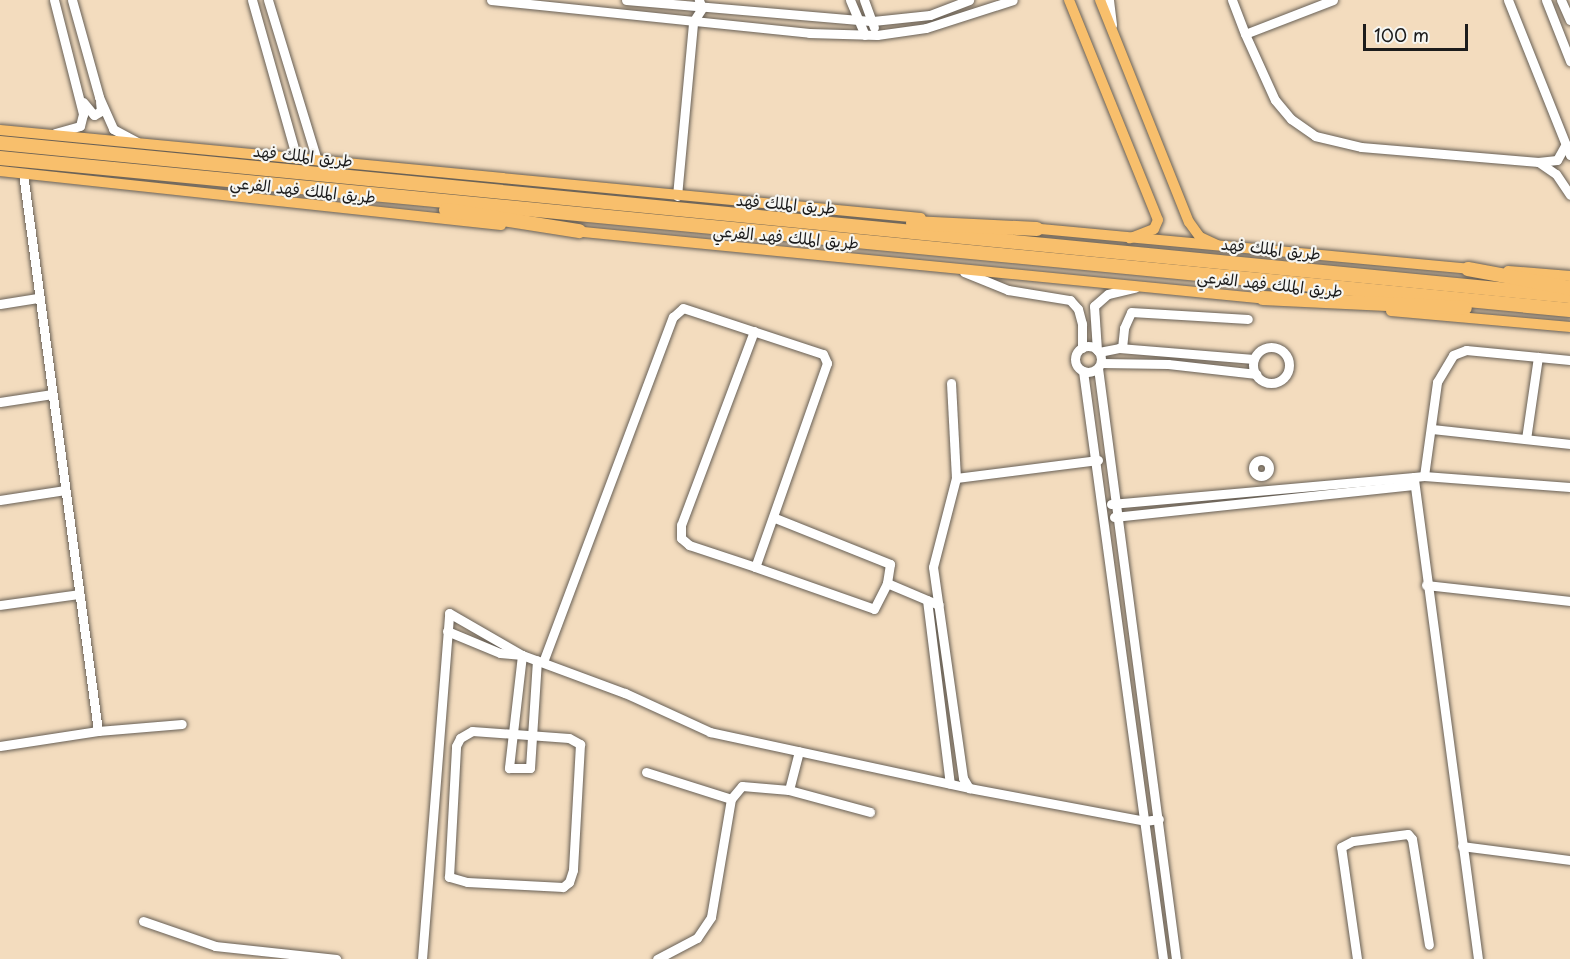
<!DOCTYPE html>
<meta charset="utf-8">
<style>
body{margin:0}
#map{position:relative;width:1570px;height:959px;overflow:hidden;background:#f3dcbe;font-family:"Playpen Sans","Playpen Sans Arabic",sans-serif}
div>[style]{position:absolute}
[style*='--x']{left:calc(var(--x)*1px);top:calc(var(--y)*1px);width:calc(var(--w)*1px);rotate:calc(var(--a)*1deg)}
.roads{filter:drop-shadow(0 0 2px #675f55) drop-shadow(0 0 2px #675f55)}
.minor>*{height:9px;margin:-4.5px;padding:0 4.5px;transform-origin:4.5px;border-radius:4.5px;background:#fff}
.minor>.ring{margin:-4.5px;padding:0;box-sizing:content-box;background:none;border:9px solid #fff;border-radius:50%}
.major>*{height:10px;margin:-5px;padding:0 5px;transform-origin:5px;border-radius:5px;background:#f8bf6c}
.highway>*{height:14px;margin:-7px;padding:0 7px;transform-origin:7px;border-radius:7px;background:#f8bf6c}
span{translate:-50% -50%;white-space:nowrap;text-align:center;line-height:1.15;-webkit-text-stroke:4.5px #f6f6f2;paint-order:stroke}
.street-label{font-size:16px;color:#1c1c1c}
.scale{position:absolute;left:1363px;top:24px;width:105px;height:27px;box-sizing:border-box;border:3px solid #1c1c1c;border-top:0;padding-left:8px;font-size:18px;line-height:21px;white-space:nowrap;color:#1c1c1c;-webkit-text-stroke:4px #f6f6f2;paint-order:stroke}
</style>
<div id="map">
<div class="roads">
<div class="minor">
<i style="--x:54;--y:0;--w:118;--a:75.7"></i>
<i style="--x:83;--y:114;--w:12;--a:104"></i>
<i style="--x:80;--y:126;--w:26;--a:164"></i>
<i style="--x:72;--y:0;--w:101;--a:74.4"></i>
<i style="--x:99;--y:97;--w:35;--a:66"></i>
<i style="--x:113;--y:129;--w:27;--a:28"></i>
<i style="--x:252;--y:0;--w:165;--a:74.2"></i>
<i style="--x:268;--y:0;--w:167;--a:73"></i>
<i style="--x:491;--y:0;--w:320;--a:5.9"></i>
<i style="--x:809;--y:33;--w:68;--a:1.7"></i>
<i style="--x:877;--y:35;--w:49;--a:-8.1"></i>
<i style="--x:926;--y:28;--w:91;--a:-17.8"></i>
<i style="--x:626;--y:0;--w:248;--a:4.9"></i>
<i style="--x:873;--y:21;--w:57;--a:-6"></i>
<i style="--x:930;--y:15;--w:42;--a:-21"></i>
<i style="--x:850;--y:0;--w:38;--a:67"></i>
<i style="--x:864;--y:0;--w:29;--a:70"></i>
<i style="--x:1109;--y:0;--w:25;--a:83"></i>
<i style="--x:1232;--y:0;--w:36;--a:69"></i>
<i style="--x:1333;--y:0;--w:94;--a:158.9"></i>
<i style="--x:1245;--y:34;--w:72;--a:65.6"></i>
<i style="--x:1275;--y:100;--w:25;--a:50"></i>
<i style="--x:1291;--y:119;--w:29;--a:35"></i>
<i style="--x:1315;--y:136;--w:47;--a:13.4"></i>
<i style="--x:1361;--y:147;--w:178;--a:4.8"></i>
<i style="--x:1538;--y:162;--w:19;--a:-6"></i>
<i style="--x:1557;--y:160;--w:18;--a:-61"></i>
<i style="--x:1508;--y:0;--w:167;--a:68.2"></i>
<i style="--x:1546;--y:0;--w:66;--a:68.5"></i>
<i style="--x:1561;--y:0;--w:22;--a:66"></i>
<i style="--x:83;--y:102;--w:17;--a:50"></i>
<i style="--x:94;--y:115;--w:8;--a:-30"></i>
<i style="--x:101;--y:111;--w:9;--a:-96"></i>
<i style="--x:1540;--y:163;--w:19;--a:35"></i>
<i style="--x:1556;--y:174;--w:25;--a:56"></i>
<i style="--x:677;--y:196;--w:175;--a:-84.7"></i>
<i style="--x:693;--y:22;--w:17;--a:-57"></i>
<i style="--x:702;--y:8;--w:9;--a:-111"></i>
<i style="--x:964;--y:272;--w:48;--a:22.2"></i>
<i style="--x:1008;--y:290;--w:63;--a:9.2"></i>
<i style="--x:1070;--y:300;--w:12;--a:48"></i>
<i style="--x:1078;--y:309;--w:16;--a:75"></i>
<i style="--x:1082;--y:324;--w:24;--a:90"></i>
<i style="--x:0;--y:304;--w:38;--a:-9"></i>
<i style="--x:754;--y:331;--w:207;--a:110.6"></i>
<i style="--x:681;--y:525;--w:13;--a:90"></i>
<i style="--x:681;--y:538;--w:11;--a:41"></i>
<i style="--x:689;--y:545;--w:70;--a:18.4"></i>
<i class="ring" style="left:1075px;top:346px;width:17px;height:17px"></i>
<i class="ring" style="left:1253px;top:347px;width:27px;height:27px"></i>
<i style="--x:1122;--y:348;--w:20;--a:-84"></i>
<i style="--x:1124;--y:328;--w:17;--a:-66"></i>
<i style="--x:1131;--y:312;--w:117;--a:3.4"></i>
<i style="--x:1097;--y:350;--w:44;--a:-93.9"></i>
<i style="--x:1094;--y:306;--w:18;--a:-41"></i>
<i style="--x:1108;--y:294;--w:28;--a:-13"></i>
<i style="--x:1099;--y:352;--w:20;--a:-11"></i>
<i style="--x:1119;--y:348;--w:135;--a:4.7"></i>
<i style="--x:1101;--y:363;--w:67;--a:0.9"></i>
<i style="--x:1168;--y:364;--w:89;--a:6.5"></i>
<i style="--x:1098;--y:368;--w:596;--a:82.48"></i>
<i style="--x:1083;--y:371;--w:593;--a:82.25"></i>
<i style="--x:951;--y:383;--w:95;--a:87"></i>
<i style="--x:0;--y:402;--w:53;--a:-8.7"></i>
<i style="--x:1432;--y:429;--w:139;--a:6.2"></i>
<i style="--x:1526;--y:439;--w:83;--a:-81.7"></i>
<i style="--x:1098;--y:460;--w:143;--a:172.8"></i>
<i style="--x:956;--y:478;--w:92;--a:104.5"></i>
<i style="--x:933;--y:567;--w:213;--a:81.9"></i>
<i style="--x:963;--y:778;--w:12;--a:59"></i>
<i style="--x:969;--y:788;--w:179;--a:10.6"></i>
<i style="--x:1145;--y:821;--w:14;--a:-8"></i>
<i class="ring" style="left:1253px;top:460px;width:7px;height:7px"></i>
<i style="--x:1424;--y:476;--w:146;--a:4.3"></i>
<i style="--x:0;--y:500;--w:66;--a:-8.7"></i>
<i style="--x:1111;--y:504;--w:304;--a:-5.1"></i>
<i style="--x:1114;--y:517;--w:301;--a:-6.1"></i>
<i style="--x:775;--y:518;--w:124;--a:21.8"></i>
<i style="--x:890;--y:564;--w:19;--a:99"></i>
<i style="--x:1426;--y:585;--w:145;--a:6.3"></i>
<i style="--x:927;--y:600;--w:185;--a:82.9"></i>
<i style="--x:0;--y:605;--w:80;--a:-7.9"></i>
<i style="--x:447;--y:631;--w:57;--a:22.5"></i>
<i style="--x:500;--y:653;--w:22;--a:5"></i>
<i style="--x:522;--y:655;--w:114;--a:96.6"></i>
<i style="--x:509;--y:768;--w:21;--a:0"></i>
<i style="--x:530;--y:768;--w:108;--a:-86.3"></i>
<i style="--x:543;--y:662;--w:369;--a:-69.4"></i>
<i style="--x:673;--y:317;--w:13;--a:-42"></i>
<i style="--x:683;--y:308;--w:147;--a:18.2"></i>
<i style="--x:823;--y:354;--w:10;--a:66"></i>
<i style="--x:827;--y:363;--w:216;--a:109.4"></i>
<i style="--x:755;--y:567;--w:126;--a:19.4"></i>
<i style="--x:874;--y:609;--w:29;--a:-63"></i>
<i style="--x:887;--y:583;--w:56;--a:22.9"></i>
<i style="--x:98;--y:731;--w:84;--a:-4.8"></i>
<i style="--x:472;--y:731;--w:97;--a:4.1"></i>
<i style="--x:569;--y:738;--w:13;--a:29"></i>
<i style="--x:580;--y:744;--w:126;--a:93.2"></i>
<i style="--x:573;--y:870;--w:13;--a:108"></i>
<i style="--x:569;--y:882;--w:8;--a:140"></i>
<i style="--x:563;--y:887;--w:96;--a:-177"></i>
<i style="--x:467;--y:882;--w:19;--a:-164"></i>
<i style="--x:449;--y:877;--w:131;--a:-86.9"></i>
<i style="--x:456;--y:746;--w:9;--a:-63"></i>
<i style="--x:460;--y:738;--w:14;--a:-30"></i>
<i style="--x:0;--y:746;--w:99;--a:-8.7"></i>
<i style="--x:98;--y:731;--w:563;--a:-97.66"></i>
<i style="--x:646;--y:772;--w:89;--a:17.6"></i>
<i style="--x:789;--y:790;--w:40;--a:-75.6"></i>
<i style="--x:1462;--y:846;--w:109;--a:7.4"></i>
<i style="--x:143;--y:921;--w:76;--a:19.1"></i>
<i style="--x:215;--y:946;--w:122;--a:6.1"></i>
<i style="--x:422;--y:959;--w:347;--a:-85.5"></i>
<i style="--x:449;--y:613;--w:84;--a:29.9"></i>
<i style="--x:522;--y:655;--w:110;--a:20.3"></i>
<i style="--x:625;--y:693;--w:94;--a:24.6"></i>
<i style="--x:710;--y:732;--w:265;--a:12.2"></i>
<i style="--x:657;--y:959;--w:45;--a:-27.7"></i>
<i style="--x:697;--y:938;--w:25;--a:-56"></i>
<i style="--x:711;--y:917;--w:120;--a:-80.4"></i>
<i style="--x:731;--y:799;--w:17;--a:-50"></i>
<i style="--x:742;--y:786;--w:47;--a:4.9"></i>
<i style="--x:789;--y:790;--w:84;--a:15.2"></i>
<i style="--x:1357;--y:959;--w:113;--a:-98.1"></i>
<i style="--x:1341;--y:847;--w:13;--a:-27"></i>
<i style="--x:1353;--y:841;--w:55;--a:-7.3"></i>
<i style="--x:1408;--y:834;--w:6;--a:51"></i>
<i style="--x:1412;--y:839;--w:107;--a:80.9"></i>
<i style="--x:1478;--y:959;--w:486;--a:-97.6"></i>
<i style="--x:1414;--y:477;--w:10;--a:-6"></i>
<i style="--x:1424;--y:476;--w:95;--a:-82.1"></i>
<i style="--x:1437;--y:382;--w:31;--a:-59"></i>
<i style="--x:1453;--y:355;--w:14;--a:-21"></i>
<i style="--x:1466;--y:350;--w:104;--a:5.5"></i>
</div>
<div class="major">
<i style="--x:1069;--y:0;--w:237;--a:68"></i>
<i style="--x:1158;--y:220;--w:10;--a:114"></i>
<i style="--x:1154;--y:229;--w:26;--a:159"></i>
<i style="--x:1100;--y:0;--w:239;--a:68.2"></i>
<i style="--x:1189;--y:222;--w:19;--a:54"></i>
<i style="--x:1200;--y:237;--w:19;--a:25"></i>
<i style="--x:0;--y:130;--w:925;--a:5.46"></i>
<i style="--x:0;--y:171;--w:504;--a:6.15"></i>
<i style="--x:1030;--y:228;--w:446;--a:5.3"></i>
<i style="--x:573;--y:231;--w:698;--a:5.59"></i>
<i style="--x:1508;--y:271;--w:62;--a:4.6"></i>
<i style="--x:1391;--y:311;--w:180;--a:5.1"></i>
</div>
<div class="highway">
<i style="--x:0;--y:143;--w:1577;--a:5.57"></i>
<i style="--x:0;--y:158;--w:1577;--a:5.53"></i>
<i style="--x:446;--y:210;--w:135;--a:9"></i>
<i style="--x:913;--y:223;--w:124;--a:2.8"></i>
<i style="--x:1468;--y:269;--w:104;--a:10.6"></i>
<i style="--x:1263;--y:298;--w:202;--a:2.8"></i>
</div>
</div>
<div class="street-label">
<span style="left:303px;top:155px;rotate:6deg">طريق الملك فهد</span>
<span style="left:303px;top:189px;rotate:6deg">طريق الملك فهد الفرعي</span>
<span style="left:786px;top:203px;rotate:5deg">طريق الملك فهد</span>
<span style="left:786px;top:236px;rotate:5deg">طريق الملك فهد الفرعي</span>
<span style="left:1271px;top:248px;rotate:6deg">طريق الملك فهد</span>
<span style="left:1270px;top:283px;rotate:6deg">طريق الملك فهد الفرعي</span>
</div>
<div class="scale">100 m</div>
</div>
